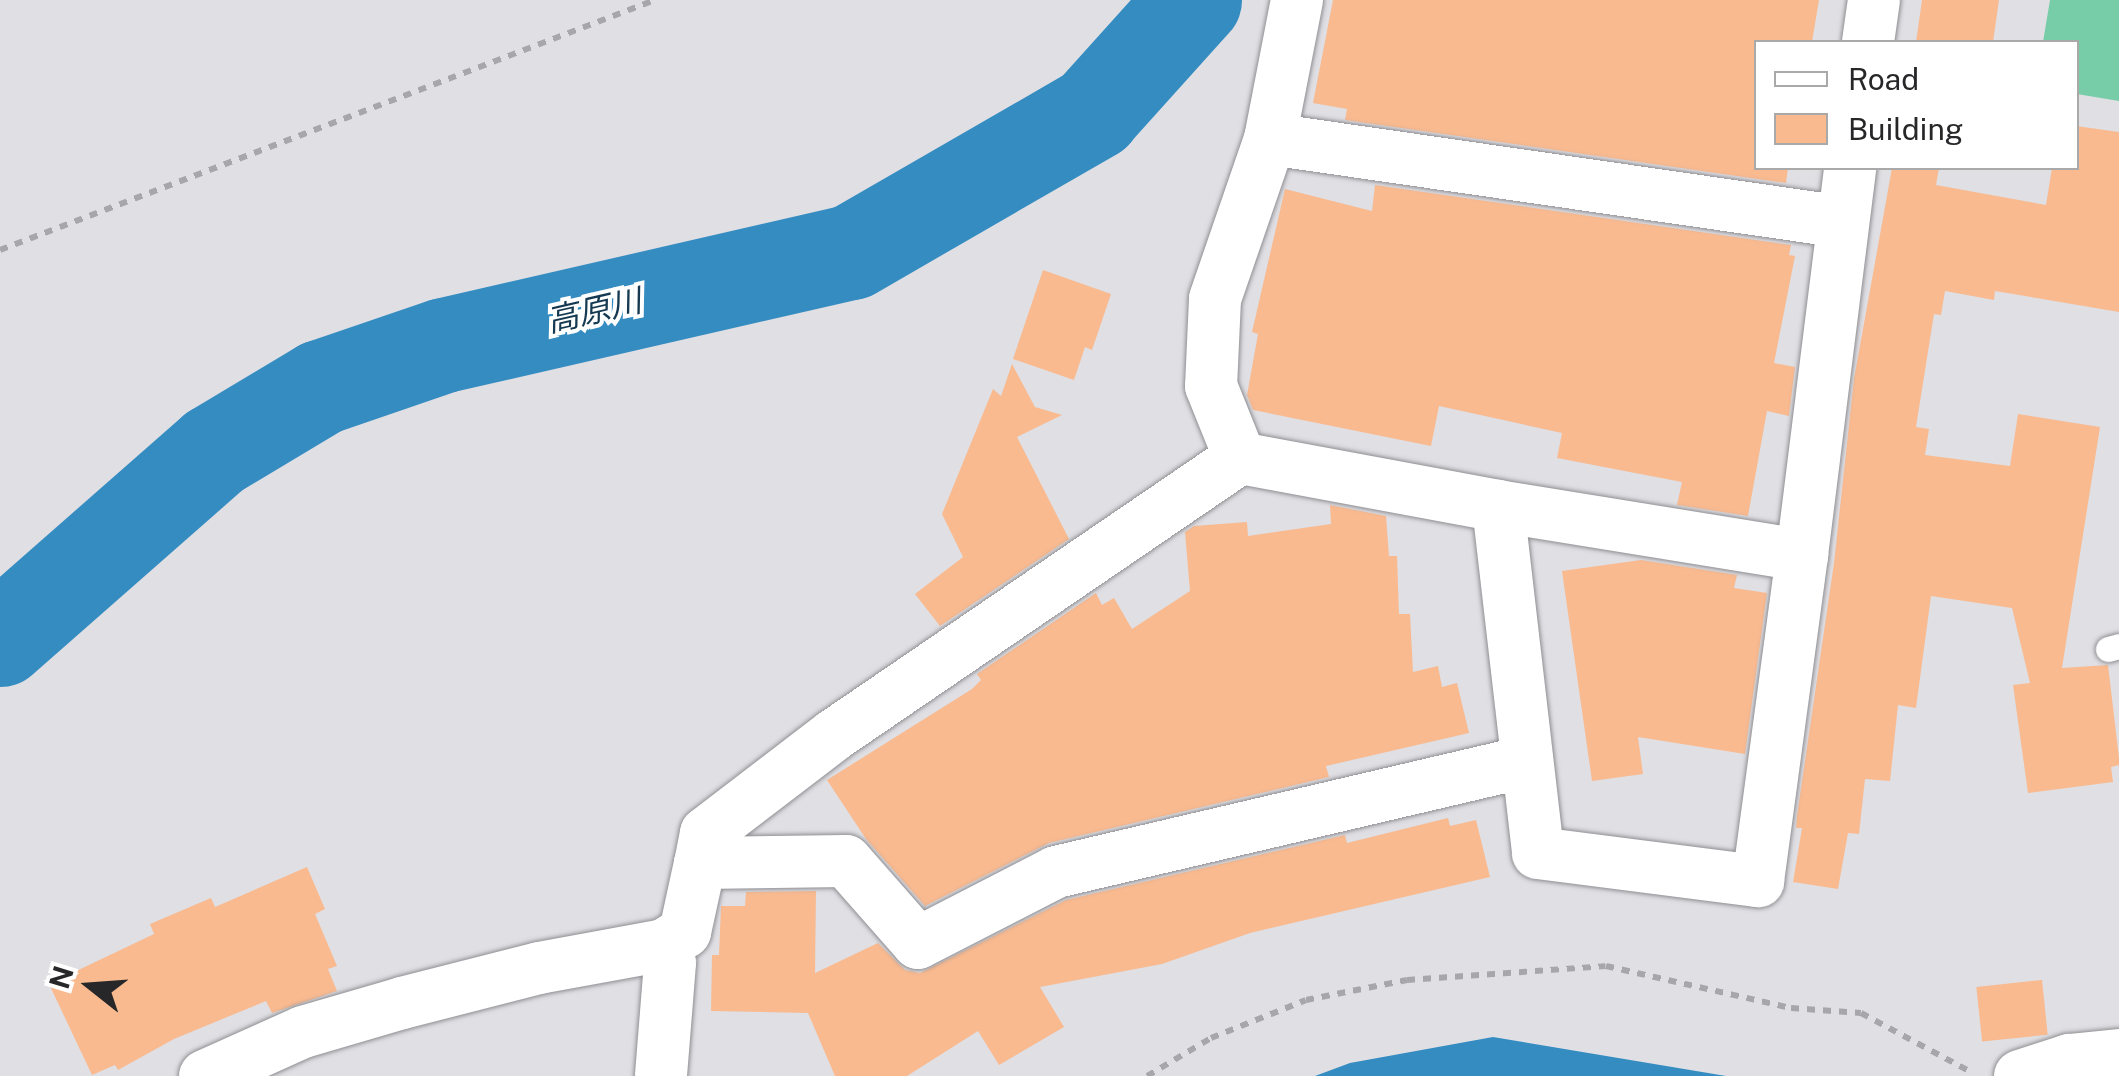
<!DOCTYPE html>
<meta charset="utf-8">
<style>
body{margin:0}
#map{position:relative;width:2119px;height:1076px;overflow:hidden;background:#dfdfe4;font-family:"Public Sans","Noto Sans JP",sans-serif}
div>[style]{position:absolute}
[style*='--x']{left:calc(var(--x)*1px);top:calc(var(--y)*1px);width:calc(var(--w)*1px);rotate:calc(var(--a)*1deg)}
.green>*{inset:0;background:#76cda7}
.water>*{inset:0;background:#358cc1}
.river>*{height:95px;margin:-47.5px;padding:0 47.5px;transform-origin:47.5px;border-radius:47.5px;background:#358cc1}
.building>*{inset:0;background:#f9ba90;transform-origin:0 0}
.path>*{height:6px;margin-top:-3px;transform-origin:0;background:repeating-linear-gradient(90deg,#a7a7ab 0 8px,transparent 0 16px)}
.roads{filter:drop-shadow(0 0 2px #8f8f93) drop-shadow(0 0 2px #8f8f93)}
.service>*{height:25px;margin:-12.5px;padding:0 12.5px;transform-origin:12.5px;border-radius:12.5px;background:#fff}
.minor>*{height:52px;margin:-26px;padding:0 26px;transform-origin:26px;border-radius:26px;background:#fff}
span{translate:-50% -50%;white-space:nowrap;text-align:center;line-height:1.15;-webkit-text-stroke:8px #fff;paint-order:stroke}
.water-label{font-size:32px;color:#153950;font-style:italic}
.legend{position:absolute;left:1754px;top:40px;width:325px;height:130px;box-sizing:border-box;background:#fff;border:2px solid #a9a9a9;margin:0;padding:12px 18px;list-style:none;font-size:30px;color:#272729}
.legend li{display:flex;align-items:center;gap:20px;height:50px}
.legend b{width:50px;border:2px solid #a9a9a9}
.north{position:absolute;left:40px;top:936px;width:100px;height:100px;-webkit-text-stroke:8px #fff;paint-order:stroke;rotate:287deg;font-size:28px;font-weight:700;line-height:40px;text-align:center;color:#272729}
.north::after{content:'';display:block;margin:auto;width:35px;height:45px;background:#272729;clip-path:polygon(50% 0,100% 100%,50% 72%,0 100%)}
</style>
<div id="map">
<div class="green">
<i style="clip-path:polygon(2050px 0,2119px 0,2119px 101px,2077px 94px,2076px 42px,2043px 42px)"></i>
</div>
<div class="water">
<i style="clip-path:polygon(1493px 1037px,1726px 1076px,1727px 1076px,1315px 1076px,1350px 1063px)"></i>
</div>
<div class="river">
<i style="--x:0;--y:639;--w:285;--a:-41.3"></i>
<i style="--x:214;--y:451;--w:125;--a:-30.9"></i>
<i style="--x:321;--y:387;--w:130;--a:-18.9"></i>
<i style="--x:444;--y:345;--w:417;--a:-12.9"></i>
<i style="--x:851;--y:252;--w:280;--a:-30"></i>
<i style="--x:1093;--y:112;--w:151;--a:-48"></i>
</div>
<div class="building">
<i style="clip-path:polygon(1333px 0,1819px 0,1812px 42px,1756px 42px,1756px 168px,1788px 168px,1786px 183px,1345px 120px,1347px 109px,1313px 103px)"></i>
<i style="clip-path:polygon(1922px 0,1999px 0,1993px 42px,1916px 42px)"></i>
<i style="clip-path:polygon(2076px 126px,2119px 132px,2119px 312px,1995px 291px,1994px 300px,1945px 291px,1941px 315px,1934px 314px,1916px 427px,1929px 429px,1925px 455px,2010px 466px,2018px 414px,2100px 427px,2062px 668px,2108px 665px,2119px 758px,2119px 765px,2111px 767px,2113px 782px,2028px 793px,2013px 685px,2030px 683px,2012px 608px,1931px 596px,1916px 708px,1898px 705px,1890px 781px,1865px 779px,1859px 834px,1848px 833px,1838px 889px,1793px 882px,1802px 828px,1796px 828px,1797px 816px,1834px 563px,1854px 379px,1892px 168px,1939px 168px,1936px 185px,2046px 205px,2052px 168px,2076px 168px)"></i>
<i style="clip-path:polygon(1375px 185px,1791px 245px,1789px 255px,1795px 256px,1774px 363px,1795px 367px,1789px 416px,1767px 411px,1748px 516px,1677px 505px,1682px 482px,1557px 458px,1562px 433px,1439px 406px,1431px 446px,1253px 410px,1247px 395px,1258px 334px,1252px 332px,1285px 189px,1372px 211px)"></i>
<i style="clip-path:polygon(1043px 270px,1111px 294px,1092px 350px,1085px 347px,1074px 380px,1013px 359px)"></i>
<i style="clip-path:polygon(1012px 364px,1035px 407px,1062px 415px,1017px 437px,1069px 539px,940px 626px,915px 594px,963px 557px,942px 514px,993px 389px,1001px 396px)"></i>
<i style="clip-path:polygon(1330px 505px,1386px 516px,1389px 556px,1397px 556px,1399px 614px,1410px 614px,1413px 672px,1438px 666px,1442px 687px,1457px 683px,1469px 733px,1326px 766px,1329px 777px,1049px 843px,925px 906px,866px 839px,827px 780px,972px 689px,981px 680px,977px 674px,1096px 593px,1102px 605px,1114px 598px,1132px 629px,1190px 591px,1185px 532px,1194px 526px,1247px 522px,1248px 536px,1331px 524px)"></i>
<i style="clip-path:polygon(1641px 560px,1737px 575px,1734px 588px,1767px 593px,1745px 754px,1638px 737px,1643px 774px,1592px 781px,1562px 571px)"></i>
<i style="clip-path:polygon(1448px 818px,1450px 826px,1476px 820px,1490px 877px,1250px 933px,1162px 964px,1040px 987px,1064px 1027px,999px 1065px,978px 1031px,907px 1076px,835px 1076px,808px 1013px,711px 1011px,712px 955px,719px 955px,721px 906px,745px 906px,746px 892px,816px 891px,815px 973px,878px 943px,905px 970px,920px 973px,1066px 900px,1345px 835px,1347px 843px)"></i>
<i style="clip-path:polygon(307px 867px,325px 909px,315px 914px,337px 966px,328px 969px,337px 991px,272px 1013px,266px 1001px,174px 1039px,118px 1070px,115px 1065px,92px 1075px,49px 984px,154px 934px,150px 924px,211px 898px,215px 907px)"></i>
<i style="left:2042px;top:980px;width:55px;height:66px;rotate:84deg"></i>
</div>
<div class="path">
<i style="--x:0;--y:250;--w:701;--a:-20.89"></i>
<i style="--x:1147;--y:1076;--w:74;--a:-30.7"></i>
<i style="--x:1211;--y:1038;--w:102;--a:-21.8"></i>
<i style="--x:1306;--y:1000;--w:103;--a:-11.2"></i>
<i style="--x:1407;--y:980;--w:199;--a:-4"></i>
<i style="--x:1606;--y:966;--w:190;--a:12.8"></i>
<i style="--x:1791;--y:1008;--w:70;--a:4.1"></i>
<i style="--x:1861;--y:1013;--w:125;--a:28.2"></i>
</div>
<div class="roads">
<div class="service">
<i style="--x:2108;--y:649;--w:11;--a:-15"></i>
</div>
<div class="minor">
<i style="--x:1297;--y:0;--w:142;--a:101"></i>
<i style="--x:1270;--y:139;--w:169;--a:109"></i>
<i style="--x:1215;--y:299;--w:87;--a:92.6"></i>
<i style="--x:1211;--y:386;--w:78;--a:68.1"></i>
<i style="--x:1240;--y:458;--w:491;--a:145.7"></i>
<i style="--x:834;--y:735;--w:161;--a:142.6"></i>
<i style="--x:706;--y:833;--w:31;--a:101"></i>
<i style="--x:700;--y:863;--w:146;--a:-0.8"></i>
<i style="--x:846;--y:861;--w:109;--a:48.7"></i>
<i style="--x:918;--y:943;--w:155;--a:-27.2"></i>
<i style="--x:1056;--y:872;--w:482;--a:-13.2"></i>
<i style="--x:1868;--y:42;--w:42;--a:-81.9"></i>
<i style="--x:1270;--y:139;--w:579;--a:8.24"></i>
<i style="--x:1240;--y:458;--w:262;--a:10.5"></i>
<i style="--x:1498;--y:506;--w:308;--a:9.2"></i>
<i style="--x:1802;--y:555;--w:390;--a:-82.9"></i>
<i style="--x:1498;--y:506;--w:349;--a:83.4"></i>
<i style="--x:1538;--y:853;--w:222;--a:7.3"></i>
<i style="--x:1758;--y:881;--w:329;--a:-82.3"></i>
<i style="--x:664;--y:945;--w:25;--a:-32"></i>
<i style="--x:685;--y:932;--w:71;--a:-77.7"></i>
<i style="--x:205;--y:1076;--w:107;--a:-24.2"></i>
<i style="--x:303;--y:1032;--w:103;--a:-16.3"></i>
<i style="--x:402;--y:1003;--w:141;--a:-14.3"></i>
<i style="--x:539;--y:968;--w:127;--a:-10.4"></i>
<i style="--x:664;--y:945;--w:19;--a:72"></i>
<i style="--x:670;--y:963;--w:113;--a:94.6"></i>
<i style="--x:2020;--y:1076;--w:52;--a:-18.1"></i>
<i style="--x:2069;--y:1060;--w:50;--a:-5.7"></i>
</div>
</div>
<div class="water-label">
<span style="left:594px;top:311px;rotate:-13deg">高原川</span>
</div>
<ul class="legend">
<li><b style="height:12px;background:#fff"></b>Road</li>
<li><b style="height:28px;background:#f9ba90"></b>Building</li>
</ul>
<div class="north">N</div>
</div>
